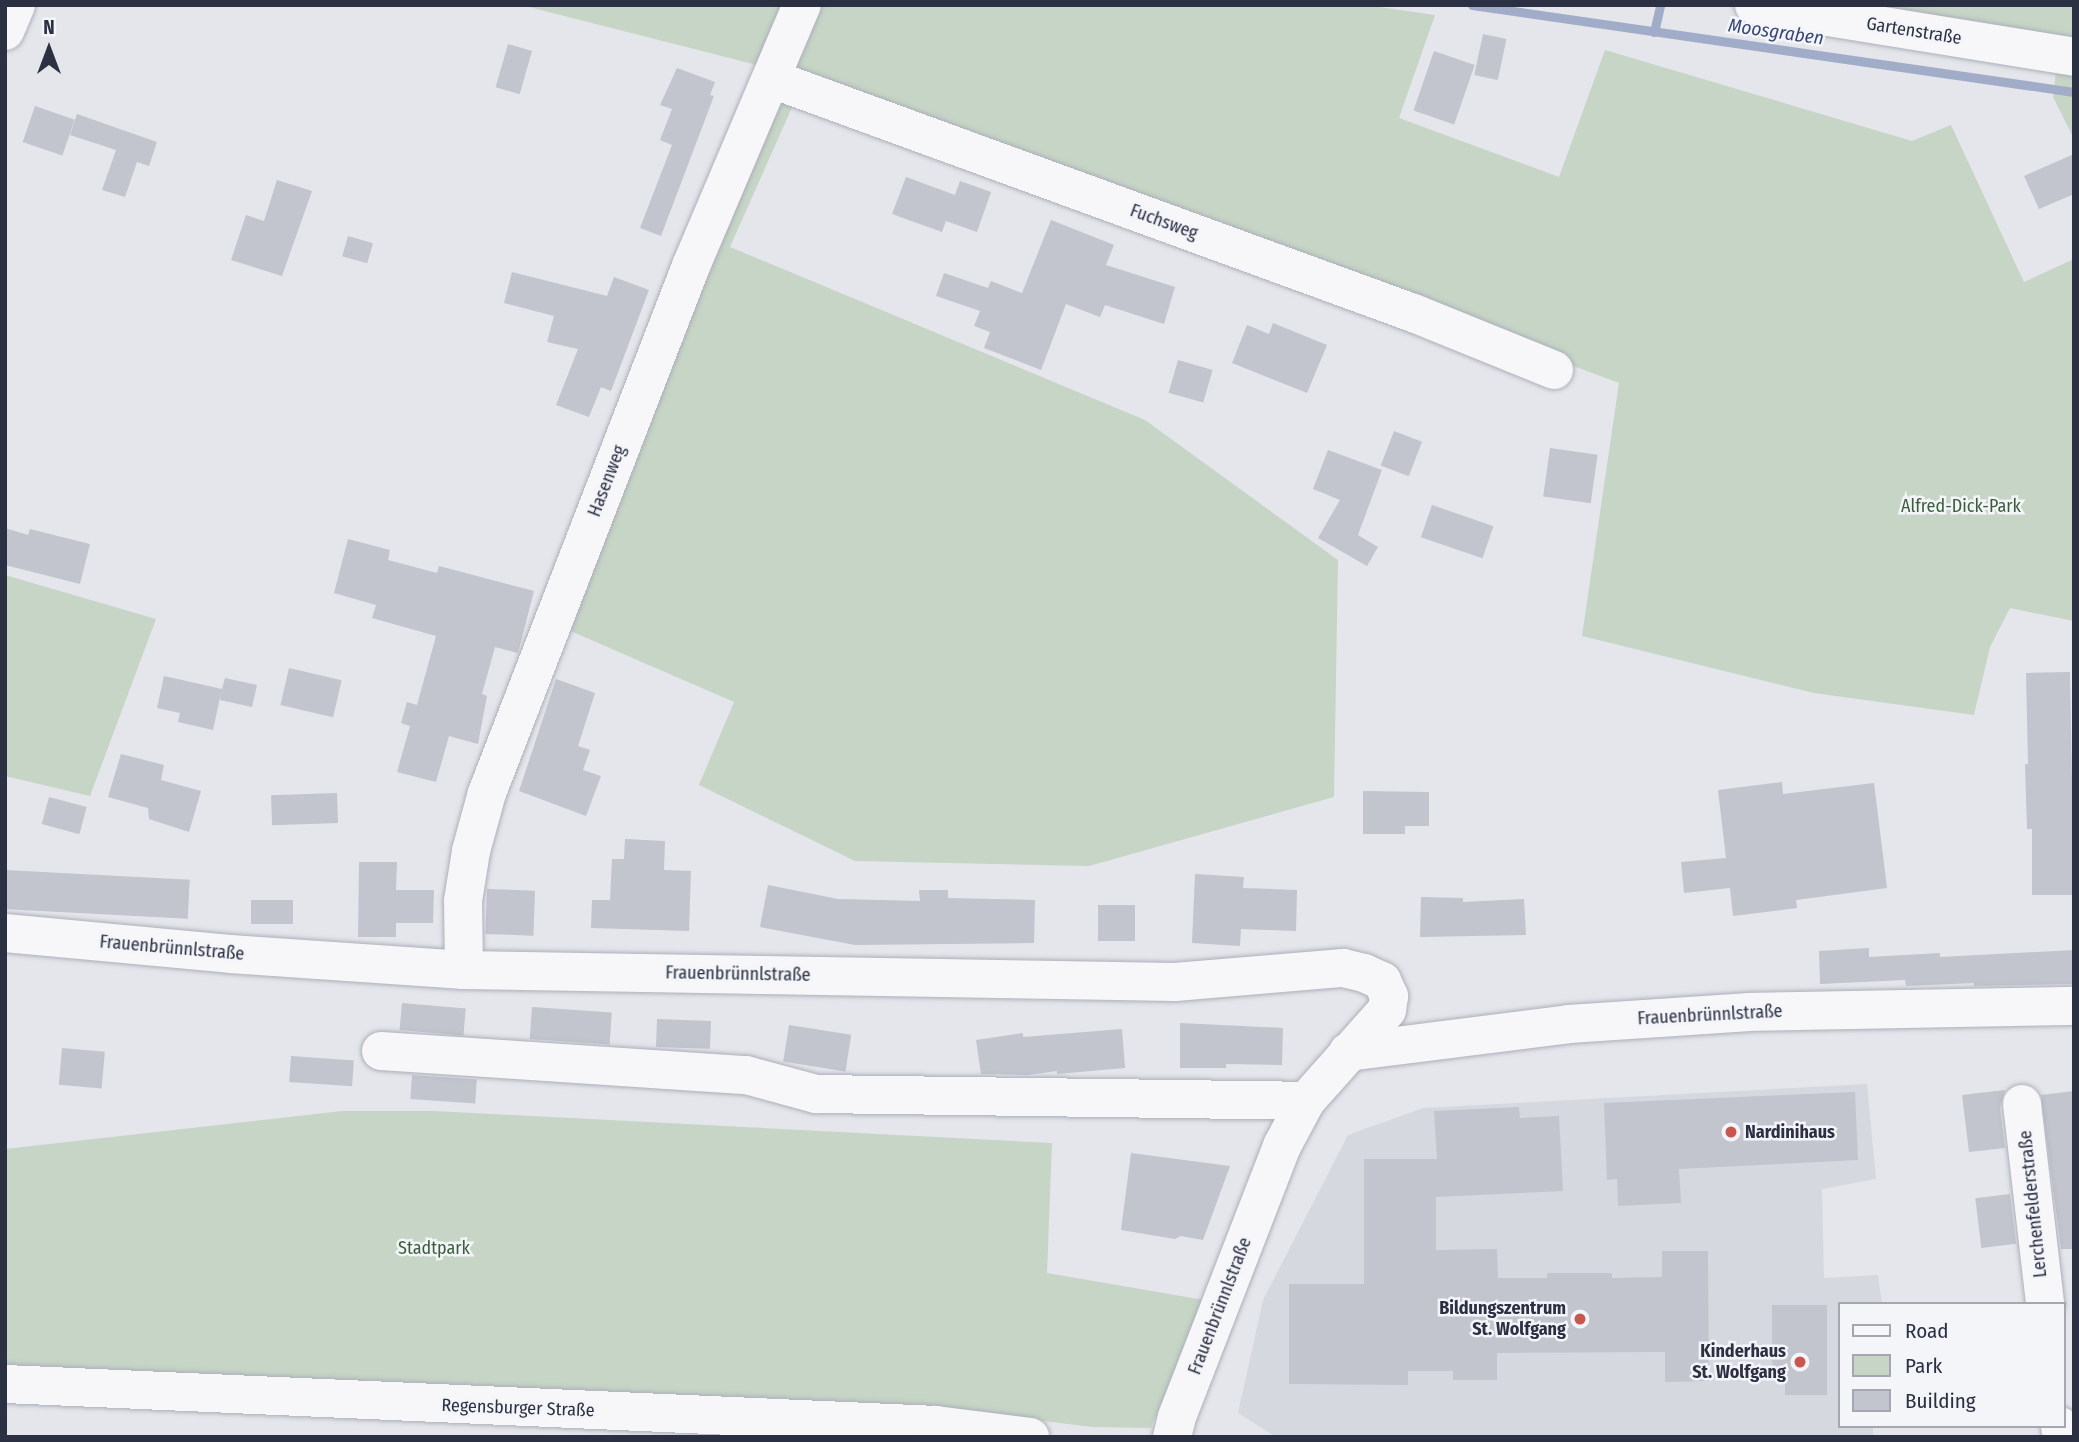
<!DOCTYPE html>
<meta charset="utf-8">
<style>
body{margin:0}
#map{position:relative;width:2079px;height:1442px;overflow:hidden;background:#e4e6eb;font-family:"Fira Sans Condensed",sans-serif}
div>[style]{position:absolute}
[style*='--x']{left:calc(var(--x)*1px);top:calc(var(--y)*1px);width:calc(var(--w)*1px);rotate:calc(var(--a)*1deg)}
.built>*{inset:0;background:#d6d8e0}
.green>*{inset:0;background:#c6d5c6}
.stream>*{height:9px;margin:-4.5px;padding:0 4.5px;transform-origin:4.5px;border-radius:4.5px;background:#a1acc9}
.building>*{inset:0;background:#c2c4ce;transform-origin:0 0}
.roads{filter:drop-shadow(0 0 2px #adafb9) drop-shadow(0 0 2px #adafb9)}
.minor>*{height:38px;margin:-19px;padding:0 19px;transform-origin:19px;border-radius:19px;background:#f7f7fa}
.dots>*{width:19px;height:19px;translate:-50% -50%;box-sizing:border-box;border:4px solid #f4f5f9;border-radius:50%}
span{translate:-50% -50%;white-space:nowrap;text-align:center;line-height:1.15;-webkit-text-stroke:5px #f4f5f9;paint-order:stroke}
.street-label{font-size:18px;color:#2c3043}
.park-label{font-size:18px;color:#3a5e3b}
.poi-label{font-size:18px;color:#2c3043;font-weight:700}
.left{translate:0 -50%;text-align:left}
.right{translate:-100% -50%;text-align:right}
.water-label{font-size:19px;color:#384776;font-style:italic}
.frame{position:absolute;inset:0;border:7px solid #2c3043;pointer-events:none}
.legend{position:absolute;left:1838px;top:1302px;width:228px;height:126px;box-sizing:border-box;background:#f4f5f9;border:2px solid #a4a6b0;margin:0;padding:9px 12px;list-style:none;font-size:21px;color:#2c3043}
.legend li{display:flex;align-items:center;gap:14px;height:35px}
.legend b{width:35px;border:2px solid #a4a6b0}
.north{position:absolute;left:14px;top:14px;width:70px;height:70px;-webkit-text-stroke:5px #f4f5f9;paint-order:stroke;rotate:0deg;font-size:19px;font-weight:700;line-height:28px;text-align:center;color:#2c3043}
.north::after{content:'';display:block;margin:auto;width:24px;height:32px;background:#2c3043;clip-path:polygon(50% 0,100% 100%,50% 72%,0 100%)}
</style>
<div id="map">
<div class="built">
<i style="clip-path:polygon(1867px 1084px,1876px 1179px,1822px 1189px,1824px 1278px,1878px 1275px,1882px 1304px,1839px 1304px,1839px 1426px,1873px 1426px,1873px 1437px,1276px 1437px,1238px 1413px,1263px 1300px,1348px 1135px,1423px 1108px)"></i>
</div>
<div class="green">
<i style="clip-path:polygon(521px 5px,1365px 5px,1435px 15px,1399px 118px,1559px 177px,1605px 50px,1912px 141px,1951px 125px,2024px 282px,2074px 259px,2074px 621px,2010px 608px,1990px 647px,1974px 715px,1814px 693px,1582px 636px,1619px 383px,805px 78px,730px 247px,1145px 420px,1338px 560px,1334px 797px,1089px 866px,855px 861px,699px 785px,734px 702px,566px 629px,693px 297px,793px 74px)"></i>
<i style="clip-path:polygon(1836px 5px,2074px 5px,2074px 44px)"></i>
<i style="clip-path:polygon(2056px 72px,2074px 75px,2074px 139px,2053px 97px)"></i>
<i style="clip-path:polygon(5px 575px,156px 619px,90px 796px,5px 776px)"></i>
<i style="clip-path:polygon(342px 1111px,434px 1111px,1052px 1143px,1047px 1273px,1204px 1300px,1151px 1428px,1092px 1427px,941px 1408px,5px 1365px,5px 1149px)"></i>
</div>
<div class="stream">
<i style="--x:1472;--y:5;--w:608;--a:8.22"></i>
<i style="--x:1654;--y:32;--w:28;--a:-77"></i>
</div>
<div class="building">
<i style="left:1483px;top:34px;width:24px;height:42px;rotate:12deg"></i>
<i style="left:508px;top:44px;width:25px;height:45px;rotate:16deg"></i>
<i style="left:1434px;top:51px;width:43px;height:63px;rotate:19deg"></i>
<i style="clip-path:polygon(677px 68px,715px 82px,710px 95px,714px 96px,661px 236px,640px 228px,672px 145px,660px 140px,672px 109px,660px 105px)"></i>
<i style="left:35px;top:106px;width:42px;height:38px;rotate:19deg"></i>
<i style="clip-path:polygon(77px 114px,157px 142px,149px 166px,137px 162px,125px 197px,102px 190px,116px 150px,70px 135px)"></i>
<i style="clip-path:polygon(2074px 154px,2074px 194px,2039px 209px,2024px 176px)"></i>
<i style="clip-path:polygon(906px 177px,955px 195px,960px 181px,991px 192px,977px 232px,946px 221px,942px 232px,892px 214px)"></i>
<i style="clip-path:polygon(277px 180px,312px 191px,282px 276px,231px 260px,246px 215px,264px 221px)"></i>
<i style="clip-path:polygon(1051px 220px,1114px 245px,1106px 265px,1175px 287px,1164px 324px,1105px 305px,1100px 317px,1066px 304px,1041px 370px,984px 348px,990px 332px,974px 326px,980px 311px,936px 296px,944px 273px,988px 288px,991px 281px,1022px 293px)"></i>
<i style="left:348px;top:236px;width:26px;height:21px;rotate:16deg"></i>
<i style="clip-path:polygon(512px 272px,607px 296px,614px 277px,649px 290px,611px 391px,601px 387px,589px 417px,556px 405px,578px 349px,547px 342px,554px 316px,504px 303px)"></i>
<i style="clip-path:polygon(1273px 323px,1327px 345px,1307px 393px,1232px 363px,1247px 325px,1269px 334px)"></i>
<i style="left:1178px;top:360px;width:36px;height:34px;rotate:16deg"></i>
<i style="left:1394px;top:431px;width:30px;height:37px;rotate:21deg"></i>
<i style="left:1550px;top:448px;width:48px;height:49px;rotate:8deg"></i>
<i style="clip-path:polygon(1328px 450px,1382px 470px,1358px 535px,1378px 547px,1367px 566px,1318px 538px,1340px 500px,1313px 489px)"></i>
<i style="left:1432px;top:505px;width:65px;height:34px;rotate:19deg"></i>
<i style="clip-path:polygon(5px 528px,28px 535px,30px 529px,90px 544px,80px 584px,5px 565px)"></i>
<i style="clip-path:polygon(348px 539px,390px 550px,388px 560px,437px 573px,439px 566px,534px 591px,518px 653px,495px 647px,482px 694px,487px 696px,478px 744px,449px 736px,436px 782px,397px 772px,410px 726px,401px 723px,407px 702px,417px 705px,436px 636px,372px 618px,376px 605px,334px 593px)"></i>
<i style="left:289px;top:668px;width:54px;height:38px;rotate:13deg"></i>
<i style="clip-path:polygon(2070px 672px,2074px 895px,2032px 895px,2032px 829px,2027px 829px,2025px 764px,2028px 764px,2026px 673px)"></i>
<i style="clip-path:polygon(164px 676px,222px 689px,225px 678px,257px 685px,252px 707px,220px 700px,221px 693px,213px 730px,178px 722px,180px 713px,157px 708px)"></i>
<i style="clip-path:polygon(556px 679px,595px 693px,578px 746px,590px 750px,583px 770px,601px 776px,586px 816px,519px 791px)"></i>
<i style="clip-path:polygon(121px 754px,164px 765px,161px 780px,201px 791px,189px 832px,149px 819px,148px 808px,108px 797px)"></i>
<i style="clip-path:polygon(1782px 782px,1783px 794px,1874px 783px,1887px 888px,1796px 900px,1797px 908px,1733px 916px,1730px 888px,1684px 893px,1681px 862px,1726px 858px,1718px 790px)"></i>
<i style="clip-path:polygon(1363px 791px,1429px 792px,1429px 826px,1405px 826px,1405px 834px,1363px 834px)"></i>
<i style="left:337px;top:793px;width:30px;height:66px;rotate:88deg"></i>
<i style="left:49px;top:797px;width:39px;height:28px;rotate:15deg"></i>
<i style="clip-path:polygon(625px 839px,665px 841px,664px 870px,691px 871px,689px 931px,591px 928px,592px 900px,610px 900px,612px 859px,624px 859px)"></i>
<i style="clip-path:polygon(359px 862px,397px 862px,396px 890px,434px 890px,433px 923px,396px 923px,396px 937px,358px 937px)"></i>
<i style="left:5px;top:870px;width:185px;height:39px;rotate:3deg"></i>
<i style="clip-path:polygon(1195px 874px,1244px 877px,1243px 888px,1297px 890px,1296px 931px,1241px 929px,1240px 946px,1192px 943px)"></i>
<i style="clip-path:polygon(768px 885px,838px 899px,920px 901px,919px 890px,948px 890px,948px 898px,1035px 900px,1034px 943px,855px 945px,760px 927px)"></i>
<i style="left:487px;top:889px;width:48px;height:45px;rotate:2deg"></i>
<i style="clip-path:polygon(1421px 897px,1463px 898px,1463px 902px,1524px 899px,1526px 935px,1420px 937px)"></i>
<i style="left:251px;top:900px;width:42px;height:24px"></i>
<i style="left:1098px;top:905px;width:37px;height:36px"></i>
<i style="clip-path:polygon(1869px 948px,1869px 957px,1940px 953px,1940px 957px,2074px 950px,2074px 984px,1974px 986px,1974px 983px,1906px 986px,1905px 980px,1820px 984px,1819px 951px)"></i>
<i style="left:402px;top:1003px;width:64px;height:27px;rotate:5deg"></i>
<i style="left:532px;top:1007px;width:80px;height:32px;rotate:4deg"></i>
<i style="left:657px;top:1019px;width:54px;height:28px;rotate:2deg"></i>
<i style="clip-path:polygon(1180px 1023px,1283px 1028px,1282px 1065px,1226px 1064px,1226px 1068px,1180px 1068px)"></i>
<i style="left:789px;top:1025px;width:63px;height:37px;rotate:9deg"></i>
<i style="clip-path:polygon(1122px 1029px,1125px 1068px,1057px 1074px,1057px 1071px,1028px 1075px,981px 1074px,976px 1040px,1023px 1033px,1023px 1037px)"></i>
<i style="left:62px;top:1048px;width:43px;height:37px;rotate:5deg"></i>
<i style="left:291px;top:1056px;width:63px;height:26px;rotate:4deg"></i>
<i style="left:412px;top:1075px;width:65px;height:24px;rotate:4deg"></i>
<i style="clip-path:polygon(2005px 1090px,2000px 1107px,2005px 1148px,1969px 1152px,1962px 1095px)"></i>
<i style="clip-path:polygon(2074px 1091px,2074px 1249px,2061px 1249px,2041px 1095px)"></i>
<i style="clip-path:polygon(1855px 1092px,1858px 1160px,1679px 1169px,1681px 1203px,1618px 1206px,1617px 1179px,1607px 1180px,1604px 1103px)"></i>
<i style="clip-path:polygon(1519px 1107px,1520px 1118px,1559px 1116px,1563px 1191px,1436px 1197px,1436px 1250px,1497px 1249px,1498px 1278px,1547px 1278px,1547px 1273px,1612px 1273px,1612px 1278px,1662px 1277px,1662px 1251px,1708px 1251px,1709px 1381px,1665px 1382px,1665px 1352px,1497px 1353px,1497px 1380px,1453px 1380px,1453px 1371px,1408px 1371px,1408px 1385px,1289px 1384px,1289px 1284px,1364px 1284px,1364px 1159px,1437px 1159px,1434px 1111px)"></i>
<i style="clip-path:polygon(1131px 1153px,1230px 1166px,1203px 1240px,1181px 1236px,1175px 1239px,1121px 1230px)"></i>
<i style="left:2010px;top:1194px;width:50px;height:35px;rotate:83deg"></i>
<i style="clip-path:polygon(1772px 1305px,1827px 1305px,1827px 1395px,1785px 1395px,1785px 1377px,1772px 1377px)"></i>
</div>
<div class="roads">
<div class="minor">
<i style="--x:1754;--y:5;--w:324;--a:9.2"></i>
<i style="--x:5;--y:31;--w:28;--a:-67"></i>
<i style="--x:772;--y:79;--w:686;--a:20.05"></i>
<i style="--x:1416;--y:314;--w:149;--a:22.1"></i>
<i style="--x:5;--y:933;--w:226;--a:5.3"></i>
<i style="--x:230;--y:954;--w:235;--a:3.9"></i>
<i style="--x:464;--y:970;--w:711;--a:0.97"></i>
<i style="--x:1175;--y:982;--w:169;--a:-4.8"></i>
<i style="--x:1343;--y:968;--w:22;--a:13"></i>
<i style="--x:1364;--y:973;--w:20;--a:24"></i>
<i style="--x:1382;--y:981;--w:17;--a:65"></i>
<i style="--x:1389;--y:996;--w:14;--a:98"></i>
<i style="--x:1387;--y:1010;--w:122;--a:131.7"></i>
<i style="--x:1306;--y:1101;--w:51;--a:118.1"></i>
<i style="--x:1282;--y:1146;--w:291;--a:111.2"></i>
<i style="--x:1177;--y:1417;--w:21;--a:104"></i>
<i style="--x:464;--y:970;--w:69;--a:-90.8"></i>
<i style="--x:463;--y:901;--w:51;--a:-80.9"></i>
<i style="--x:471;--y:851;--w:60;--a:-74.6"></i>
<i style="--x:487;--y:793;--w:565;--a:-68.84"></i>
<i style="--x:691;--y:266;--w:284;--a:-67"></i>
<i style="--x:381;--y:1051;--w:366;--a:3.8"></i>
<i style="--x:746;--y:1075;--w:73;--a:15.2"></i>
<i style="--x:816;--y:1094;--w:490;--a:0.8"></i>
<i style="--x:1348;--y:1052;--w:223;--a:-7.2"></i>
<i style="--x:1569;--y:1024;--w:181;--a:-3.8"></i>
<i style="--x:1750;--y:1012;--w:324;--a:-1.1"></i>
<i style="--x:2022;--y:1104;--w:201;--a:83.4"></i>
<i style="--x:5;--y:1384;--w:931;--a:2.52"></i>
<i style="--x:935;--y:1425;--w:96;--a:7.2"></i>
<i style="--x:2060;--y:1426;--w:11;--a:80"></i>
</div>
</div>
<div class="dots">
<i style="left:1731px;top:1132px;background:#c95750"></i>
<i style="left:1580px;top:1319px;background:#c95750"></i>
<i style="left:1800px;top:1362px;background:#c95750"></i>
</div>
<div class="street-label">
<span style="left:1914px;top:31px;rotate:9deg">Gartenstraße</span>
<span style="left:1164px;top:222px;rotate:20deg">Fuchsweg</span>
<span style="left:607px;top:481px;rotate:-69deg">Hasenweg</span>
<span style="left:172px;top:948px;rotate:5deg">Frauenbrünnlstraße</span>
<span style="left:738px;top:974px;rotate:1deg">Frauenbrünnlstraße</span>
<span style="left:1710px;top:1015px;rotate:-3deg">Frauenbrünnlstraße</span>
<span style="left:2033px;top:1204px;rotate:-96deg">Lerchenfelderstraße</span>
<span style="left:1220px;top:1306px;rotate:-69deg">Frauenbrünnlstraße</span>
<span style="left:518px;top:1408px;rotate:2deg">Regensburger Straße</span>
</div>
<div class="park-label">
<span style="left:1961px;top:506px">Alfred-Dick-Park</span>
<span style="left:434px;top:1248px">Stadtpark</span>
</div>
<div class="poi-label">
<span class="left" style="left:1745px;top:1132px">Nardinihaus</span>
<span class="right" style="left:1566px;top:1319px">Bildungszentrum<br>St. Wolfgang</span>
<span class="right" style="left:1786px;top:1362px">Kinderhaus<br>St. Wolfgang</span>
</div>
<div class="water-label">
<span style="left:1776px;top:32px;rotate:8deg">Moosgraben</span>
</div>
<div class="frame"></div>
<ul class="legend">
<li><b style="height:9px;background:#f7f7fa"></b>Road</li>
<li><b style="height:19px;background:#c6d5c6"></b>Park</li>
<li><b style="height:19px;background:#c2c4ce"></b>Building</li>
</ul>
<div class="north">N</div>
</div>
